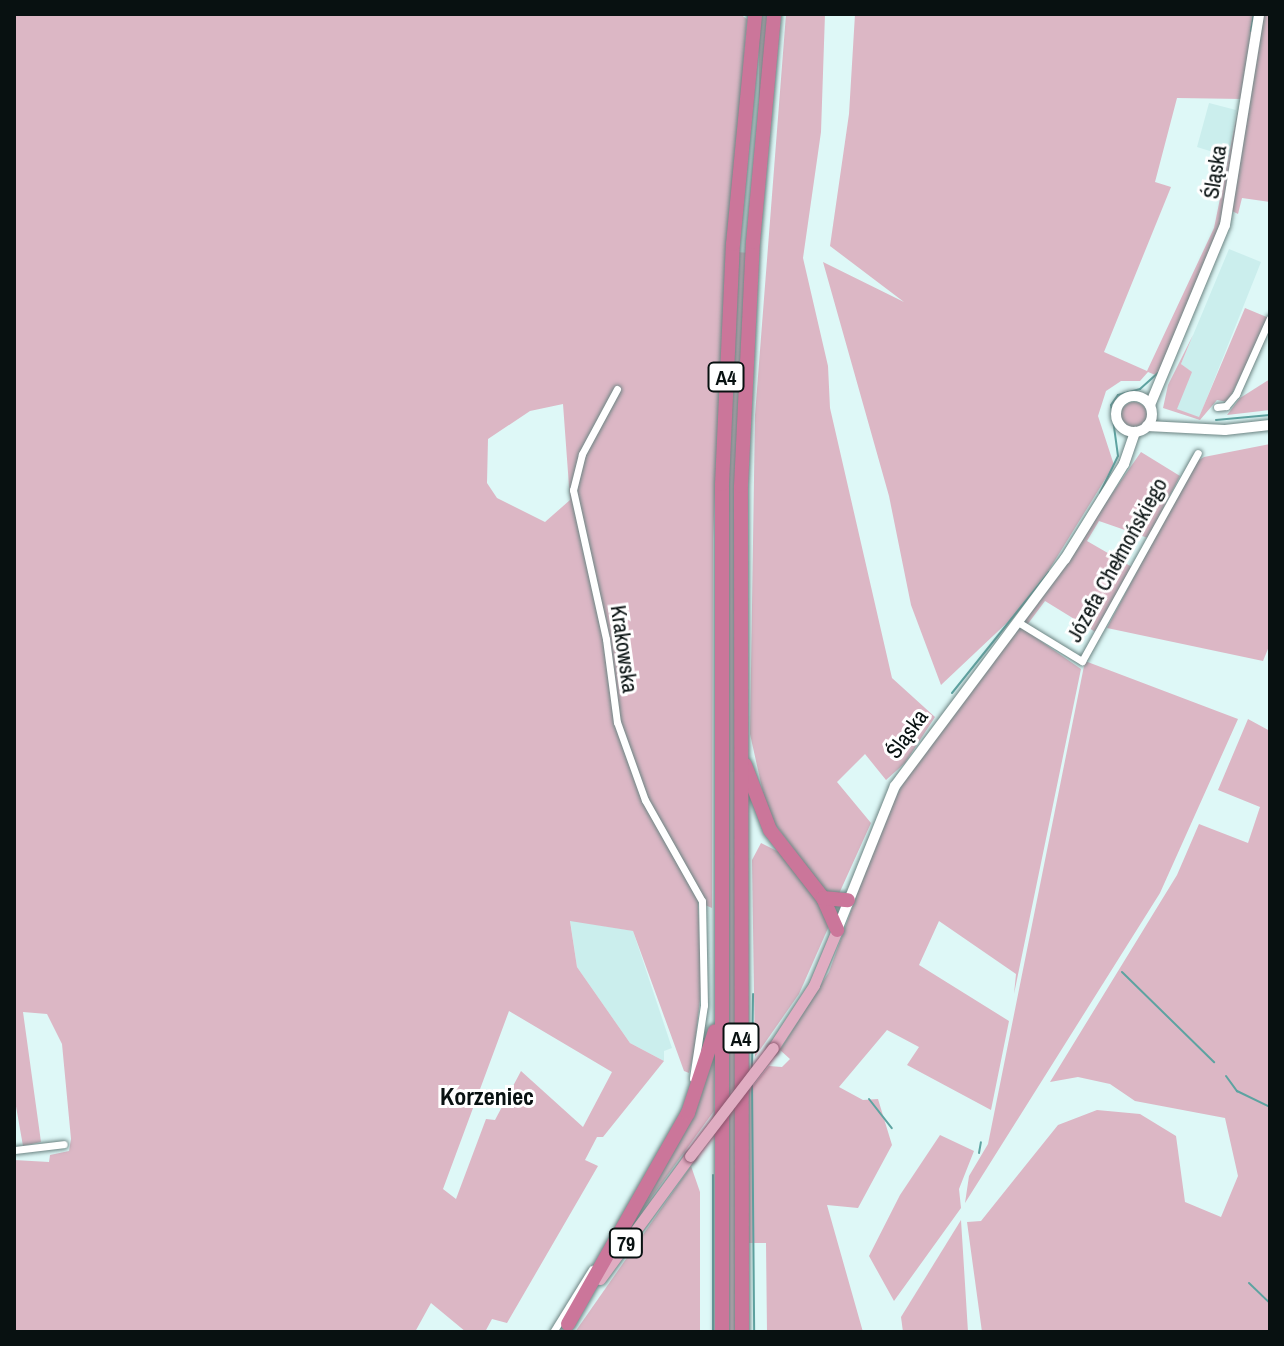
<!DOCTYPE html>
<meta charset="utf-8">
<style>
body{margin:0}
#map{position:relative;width:1284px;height:1346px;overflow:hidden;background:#def8f7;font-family:"Archivo Narrow",sans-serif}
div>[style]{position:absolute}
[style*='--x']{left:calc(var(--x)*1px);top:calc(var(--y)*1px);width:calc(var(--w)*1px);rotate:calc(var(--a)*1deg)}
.built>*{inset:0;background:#cbeeed}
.green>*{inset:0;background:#dcb7c5;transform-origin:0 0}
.round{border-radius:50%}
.stream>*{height:2px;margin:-1px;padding:0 1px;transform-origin:1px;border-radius:1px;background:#5da3a1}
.roads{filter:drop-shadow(0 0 2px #6c8382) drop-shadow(0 0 2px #6c8382)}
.street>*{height:7px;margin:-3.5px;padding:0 3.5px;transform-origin:3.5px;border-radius:3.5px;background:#fff}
.secondary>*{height:10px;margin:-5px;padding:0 5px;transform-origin:5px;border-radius:5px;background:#fff}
.secondary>.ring{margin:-5px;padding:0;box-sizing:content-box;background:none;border:10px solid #fff;border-radius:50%}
.primary>*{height:11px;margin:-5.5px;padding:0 5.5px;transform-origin:5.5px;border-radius:5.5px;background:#e0adc2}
.highway>*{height:14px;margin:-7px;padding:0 7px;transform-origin:7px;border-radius:7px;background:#cb769a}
.bridges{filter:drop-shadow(0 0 2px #87536a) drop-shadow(0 0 2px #87536a)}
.primary-bridge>*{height:11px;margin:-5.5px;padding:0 5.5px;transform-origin:5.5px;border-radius:5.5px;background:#e0adc2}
span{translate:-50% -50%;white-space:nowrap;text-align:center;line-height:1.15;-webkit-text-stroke:6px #fff;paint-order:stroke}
.shield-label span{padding:2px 6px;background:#fff;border:2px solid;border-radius:6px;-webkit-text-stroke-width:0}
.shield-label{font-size:20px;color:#081111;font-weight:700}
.street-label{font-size:22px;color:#081111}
.neighbourhood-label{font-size:24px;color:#081111;font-weight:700}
.frame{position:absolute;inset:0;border:16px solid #081111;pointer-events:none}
</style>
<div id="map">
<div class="built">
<i style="clip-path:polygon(1209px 103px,1236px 110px,1229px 157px,1197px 147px)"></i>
<i style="clip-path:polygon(1229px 249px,1261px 262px,1199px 418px,1176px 409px,1191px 372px,1181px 364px)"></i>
<i style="clip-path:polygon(570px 920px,633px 931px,672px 1048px,664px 1051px,664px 1061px,630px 1043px,577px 967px)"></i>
</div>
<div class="green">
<i style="clip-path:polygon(evenodd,14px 14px,740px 14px,747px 19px,722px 331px,713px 539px,712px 908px,698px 902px,702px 982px,694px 1053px,689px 1073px,684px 1071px,633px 931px,570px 921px,577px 967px,630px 1043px,664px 1061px,603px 1137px,597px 1137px,585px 1160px,598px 1166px,507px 1323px,492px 1319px,485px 1332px,466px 1332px,431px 1303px,415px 1332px,14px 1332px,14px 1160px,49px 1162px,50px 1155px,69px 1151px,71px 1139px,62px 1044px,47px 1014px,23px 1012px,41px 1142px,23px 1146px,14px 1095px,14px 14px,563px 404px,570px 500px,545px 522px,497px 498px,487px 483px,488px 439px,530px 411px,563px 404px,14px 14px,509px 1011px,612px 1072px,583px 1127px,521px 1071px,495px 1120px,486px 1119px,456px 1199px,443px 1189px,509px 1011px)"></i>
<i style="left:759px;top:14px;width:11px;height:118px"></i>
<i style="clip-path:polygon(786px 14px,825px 14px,821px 132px,803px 258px,828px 366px,830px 408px,892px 678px,935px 717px,905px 763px,886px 780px,865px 754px,837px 782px,871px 823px,838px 896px,828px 894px,768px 815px,750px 734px,755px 415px)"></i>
<i style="clip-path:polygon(855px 14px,1256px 14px,1243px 99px,1177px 98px,1155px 182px,1171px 187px,1104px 352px,1147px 371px,1214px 228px,1238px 110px,1224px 213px,1211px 256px,1158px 376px,1148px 372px,1140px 381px,1121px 381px,1106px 391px,1098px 416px,1114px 465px,1049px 570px,1011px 619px,941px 685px,911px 605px,889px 496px,823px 262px,904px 302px,830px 246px,849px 114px)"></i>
<i style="clip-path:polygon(1263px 14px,1270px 14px,1270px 202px,1242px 198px,1238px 214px,1232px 211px)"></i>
<i style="clip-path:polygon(737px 252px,749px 253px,737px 1084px,726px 1098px,726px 550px)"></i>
<i style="clip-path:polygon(1245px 308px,1269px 318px,1228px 402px,1217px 400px,1200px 420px,1163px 408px,1168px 385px,1193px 335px,1181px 364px,1192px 372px,1177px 409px,1199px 417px)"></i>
<i style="clip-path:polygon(1270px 379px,1270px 410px,1227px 415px,1240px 398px)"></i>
<i class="round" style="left:1121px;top:402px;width:26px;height:26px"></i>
<i style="clip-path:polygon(1270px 444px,1270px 644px,1263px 661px,1107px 628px,1194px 463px,1204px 457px)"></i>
<i style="clip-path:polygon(1141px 452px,1180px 476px,1148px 538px,1099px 521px,1087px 541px,1132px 567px,1097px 633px,1045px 601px,1027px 625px,1023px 621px)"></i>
<i style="clip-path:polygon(1019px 626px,1081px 669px,1014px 994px,1016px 974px,939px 921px,919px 965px,1009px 1021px,991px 1110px,907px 1065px,919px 1047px,887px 1030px,839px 1087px,863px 1100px,878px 1099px,892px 1145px,858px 1208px,827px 1205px,863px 1332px,767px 1332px,766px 1243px,749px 1243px,749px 1091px,769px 1066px,782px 1067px,790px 1059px,780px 1050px,829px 972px,885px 817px,909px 772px)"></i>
<i style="clip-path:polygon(1085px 661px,1238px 719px,1160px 893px,965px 1203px,969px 1176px,988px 1144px)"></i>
<i style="clip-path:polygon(1248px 719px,1270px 731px,1270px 1332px,982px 1332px,967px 1222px,981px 1221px,1058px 1125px,1097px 1110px,1140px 1114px,1176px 1136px,1185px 1202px,1221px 1217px,1238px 1176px,1225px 1118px,1135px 1101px,1110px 1084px,1078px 1077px,1050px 1082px,1177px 875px,1199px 824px,1248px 843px,1260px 807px,1218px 790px)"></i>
<i style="clip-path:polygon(761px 843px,781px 853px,822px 903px,829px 926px,799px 994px,755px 1057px,752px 860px)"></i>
<i style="clip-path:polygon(715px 1052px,714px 1111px,622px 1238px,694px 1115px)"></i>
<i style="left:737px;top:1106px;width:226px;height:19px;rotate:90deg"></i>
<i style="clip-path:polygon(940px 1135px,974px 1151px,959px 1189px,961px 1208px,894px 1301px,869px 1256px,900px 1195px)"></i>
<i style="clip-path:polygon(691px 1166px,700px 1192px,700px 1332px,575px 1332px)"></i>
<i style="clip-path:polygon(961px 1220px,968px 1332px,903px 1332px,901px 1317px)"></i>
</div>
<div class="stream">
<i style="--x:1251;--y:31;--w:17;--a:-80"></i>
<i style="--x:1216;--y:420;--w:54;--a:-5.3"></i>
<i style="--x:1100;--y:493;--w:41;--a:-64.1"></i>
<i style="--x:1118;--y:456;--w:51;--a:-97.8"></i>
<i style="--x:1111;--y:405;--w:12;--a:-55"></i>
<i style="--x:1118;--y:395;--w:23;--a:-15"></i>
<i style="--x:1140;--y:389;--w:24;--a:-42"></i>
<i style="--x:952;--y:693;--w:155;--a:-51.3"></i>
<i style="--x:1122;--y:972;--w:129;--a:44.4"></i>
<i style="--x:752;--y:1069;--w:75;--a:-89.2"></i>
<i style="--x:1226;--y:1076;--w:19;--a:54"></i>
<i style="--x:1237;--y:1091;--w:37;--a:26"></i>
<i style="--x:752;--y:1083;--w:249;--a:89.5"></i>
<i style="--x:869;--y:1099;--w:37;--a:52"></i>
<i style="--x:979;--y:1153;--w:11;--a:-80"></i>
<i style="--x:1249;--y:1283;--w:29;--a:44"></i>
<i style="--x:713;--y:1332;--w:157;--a:-90"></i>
</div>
<div class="roads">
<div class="street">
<i style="--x:617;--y:389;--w:74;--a:118.3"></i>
<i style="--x:582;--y:454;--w:37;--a:104"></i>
<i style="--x:573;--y:490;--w:153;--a:77.5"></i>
<i style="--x:606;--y:639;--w:84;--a:82.5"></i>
<i style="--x:617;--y:722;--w:83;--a:70.3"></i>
<i style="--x:645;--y:800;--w:116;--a:60.6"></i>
<i style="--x:702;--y:901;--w:104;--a:88.9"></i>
<i style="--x:704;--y:1005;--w:74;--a:98.6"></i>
<i style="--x:1217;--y:407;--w:9;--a:-6"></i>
<i style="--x:1226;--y:406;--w:16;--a:-50"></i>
<i style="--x:1236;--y:394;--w:83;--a:-65.9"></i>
<i style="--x:1018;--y:622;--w:75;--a:31.4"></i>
<i style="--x:1082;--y:661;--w:238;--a:-60.9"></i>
<i style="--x:14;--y:1150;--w:50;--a:-6.8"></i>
<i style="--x:553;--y:1332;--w:74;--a:-58.2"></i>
</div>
<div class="secondary">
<i class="ring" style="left:1116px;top:396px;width:26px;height:26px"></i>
<i style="--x:1150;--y:405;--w:195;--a:-67.4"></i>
<i style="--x:1225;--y:225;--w:214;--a:-80.8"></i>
<i style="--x:1147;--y:426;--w:78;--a:2.9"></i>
<i style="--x:1225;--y:430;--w:45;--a:-6.3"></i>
<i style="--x:837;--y:930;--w:155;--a:-68.1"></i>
<i style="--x:895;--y:786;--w:284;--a:-53.2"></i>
<i style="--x:1065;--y:559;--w:112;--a:-58.2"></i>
<i style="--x:1124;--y:464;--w:34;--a:-71"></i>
</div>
<div class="primary">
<i style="--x:773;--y:1048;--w:75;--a:-56.9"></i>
<i style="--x:814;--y:985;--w:60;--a:-67.3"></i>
<i style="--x:600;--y:1279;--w:152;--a:-53.8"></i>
</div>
<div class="highway">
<i style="--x:745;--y:765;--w:70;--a:69"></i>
<i style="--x:770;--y:830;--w:86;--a:52.1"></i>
<i style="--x:823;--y:898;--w:35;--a:66"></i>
<i style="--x:823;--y:898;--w:25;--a:5"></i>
<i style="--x:568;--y:1324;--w:243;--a:-60.4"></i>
<i style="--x:688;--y:1113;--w:86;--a:-71.8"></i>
<i style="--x:722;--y:1332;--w:848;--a:-90"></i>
<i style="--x:722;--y:484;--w:240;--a:-87.4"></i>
<i style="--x:733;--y:244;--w:231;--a:-84.5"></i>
<i style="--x:742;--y:1332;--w:846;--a:-90.07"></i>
<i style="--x:741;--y:486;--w:244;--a:-87.2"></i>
<i style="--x:753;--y:242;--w:229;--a:-84.7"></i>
</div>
</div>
<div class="bridges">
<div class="primary-bridge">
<i style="--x:690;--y:1156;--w:136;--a:-52.5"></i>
</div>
</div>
<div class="shield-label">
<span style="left:726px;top:377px">A4</span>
<span style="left:741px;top:1038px">A4</span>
<span style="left:626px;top:1243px">79</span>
</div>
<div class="street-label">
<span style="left:1215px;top:172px;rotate:-81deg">Śląska</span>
<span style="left:1117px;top:560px;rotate:-61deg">Józefa Chełmońskiego</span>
<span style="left:624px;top:649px;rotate:82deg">Krakowska</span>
<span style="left:907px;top:734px;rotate:-54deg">Śląska</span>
</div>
<div class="neighbourhood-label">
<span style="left:487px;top:1097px">Korzeniec</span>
</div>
<div class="frame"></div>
</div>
